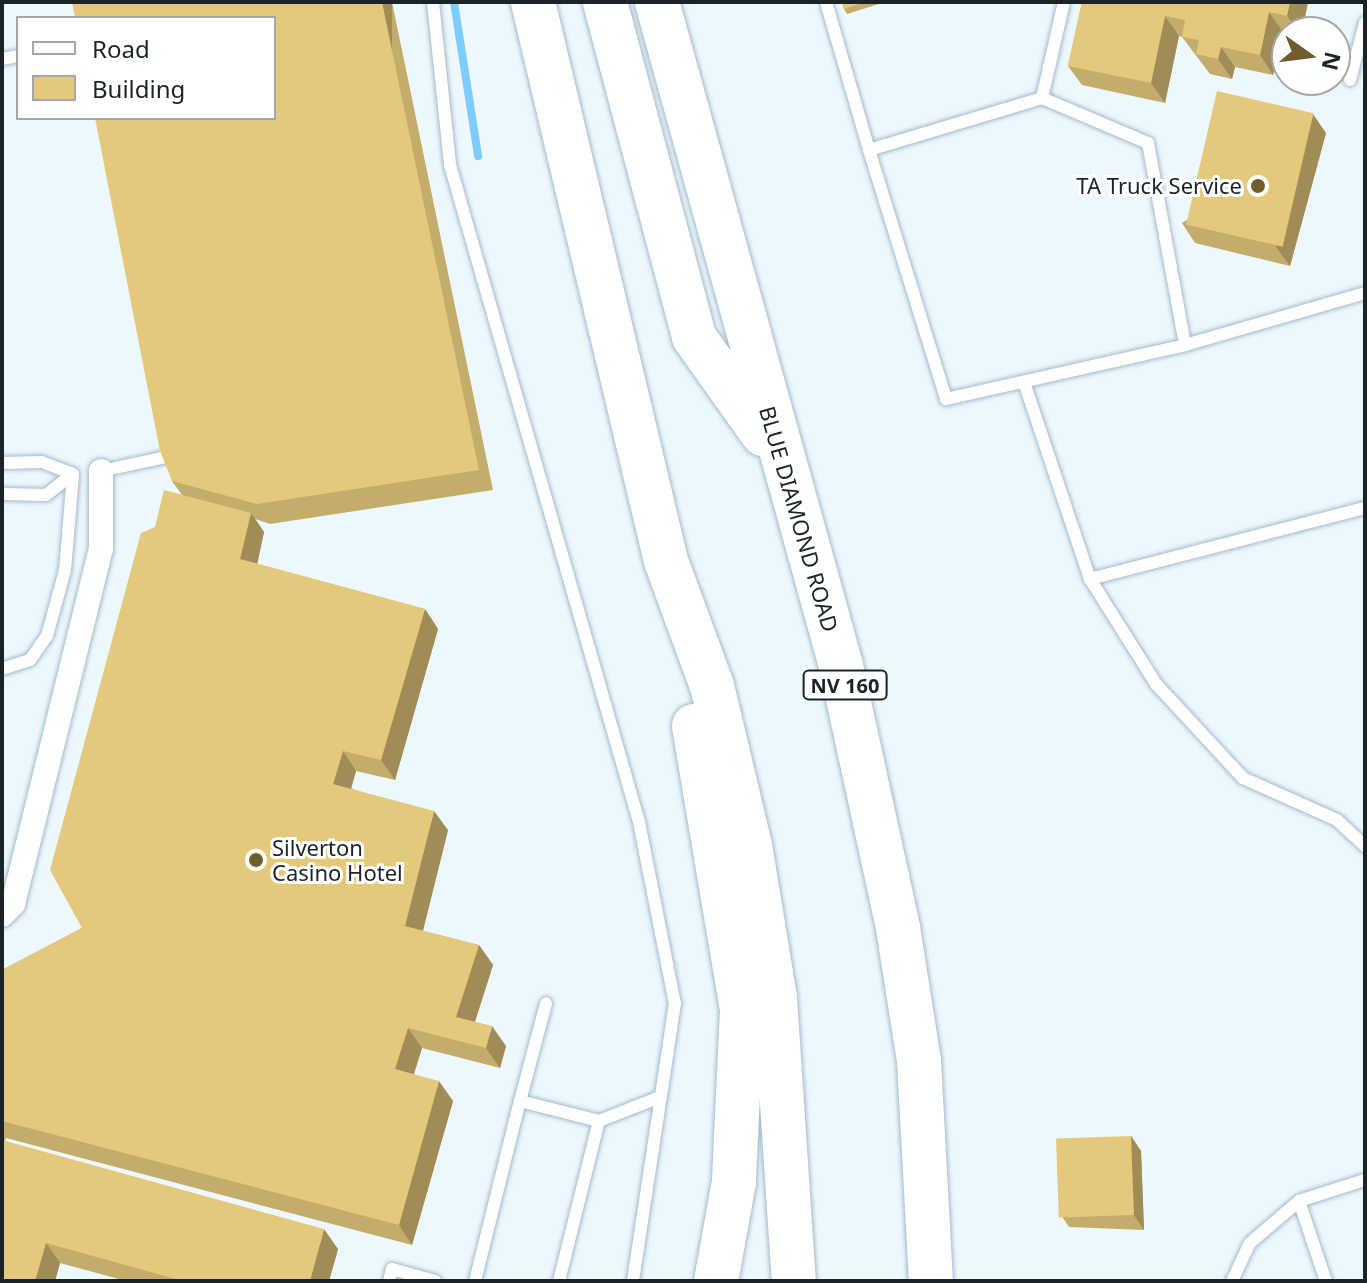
<!DOCTYPE html>
<style>
body{margin:0}
#map{position:relative;width:1367px;height:1283px;overflow:hidden;background:#edf7fe;font-family:"Noto Sans",sans-serif}
div>[style]{position:absolute}
[style*='--x']{left:calc(var(--x)*1px);top:calc(var(--y)*1px);width:calc(var(--w)*1px);rotate:calc(var(--a)*1deg)}
.stream>*{height:8px;margin:-4px;padding:0 4px;transform-origin:4px;border-radius:4px;background:#7eccfa}
.roads{filter:drop-shadow(0 0 2px #a3bbca) drop-shadow(0 0 2px #a3bbca)}
.lane>*{height:12px;margin:-6px;padding:0 6px;transform-origin:6px;border-radius:6px;background:#fff}
.street>*{height:24px;margin:-12px;padding:0 12px;transform-origin:12px;border-radius:12px;background:#fff}
.highway>*{height:44px;margin:-22px;padding:0 22px;transform-origin:22px;border-radius:22px;background:#fff}
.wall>*{inset:0;background:#c4ac6b}
.shaded-wall>*{inset:0;background:#a08c57;transform-origin:0 0}
.building>*{inset:0;background:#e4c87c;transform-origin:0 0}
.dots>*{width:22px;height:22px;translate:-50% -50%;box-sizing:border-box;border:4px solid #fff;border-radius:50%}
span{translate:-50% -50%;white-space:nowrap;text-align:center;line-height:1.15;-webkit-text-stroke:6px #fff;paint-order:stroke}
.shield-label span{padding:2px 6px;background:#fff;border:2px solid;border-radius:6px;-webkit-text-stroke-width:0}
.shield-label{font-size:20px;color:#1a2328;font-weight:700}
.poi-label{font-size:22px;color:#1a2328}
.right{translate:-100% -50%;text-align:right}
.left{translate:0 -50%;text-align:left}
.street-label{font-size:22px;color:#1a2328}
.frame{position:absolute;inset:0;border:4px solid #1a2328;pointer-events:none}
.legend{position:absolute;left:16px;top:16px;width:260px;height:104px;box-sizing:border-box;background:#fff;border:2px solid #a3a7a9;margin:0;padding:10px 14px;list-style:none;font-size:24px;color:#1a2328}
.legend li{display:flex;align-items:center;gap:16px;height:40px}
.legend b{width:40px;border:2px solid #a3a7a9}
.north{position:absolute;left:1271px;top:16px;width:80px;height:80px;box-sizing:border-box;background:#fff;border:2px solid #a3a7a9;border-radius:50%;rotate:104deg;font-size:22px;font-weight:700;line-height:32px;text-align:center;color:#1a2328}
.north::after{content:'';display:block;margin:auto;width:28px;height:36px;background:#6f5d2b;clip-path:polygon(50% 0,100% 100%,50% 72%,0 100%)}
</style>
<div id="map">
<div class="stream">
<div style="--x:454;--y:2;--w:156;--a:81.1"></div>
</div>
<div class="roads">
<div class="lane">
<div style="--x:433;--y:2;--w:164;--a:84"></div>
<div style="--x:450;--y:165;--w:684;--a:73.95"></div>
<div style="--x:639;--y:822;--w:185;--a:78.8"></div>
<div style="--x:675;--y:1003;--w:281;--a:98.6"></div>
<div style="--x:826;--y:2;--w:154;--a:73.8"></div>
<div style="--x:869;--y:150;--w:181;--a:-16.7"></div>
<div style="--x:1042;--y:98;--w:115;--a:23"></div>
<div style="--x:1148;--y:143;--w:205;--a:79.6"></div>
<div style="--x:1185;--y:345;--w:187;--a:-16.1"></div>
<div style="--x:2;--y:59;--w:16;--a:-11"></div>
<div style="--x:1350;--y:80;--w:59;--a:-75.3"></div>
<div style="--x:1042;--y:98;--w:98;--a:-77.1"></div>
<div style="--x:869;--y:150;--w:261;--a:72.8"></div>
<div style="--x:946;--y:399;--w:245;--a:-12.7"></div>
<div style="--x:1024;--y:382;--w:208;--a:71.5"></div>
<div style="--x:1090;--y:579;--w:124;--a:57.8"></div>
<div style="--x:1156;--y:684;--w:128;--a:47.2"></div>
<div style="--x:1243;--y:778;--w:103;--a:24.1"></div>
<div style="--x:1337;--y:820;--w:38;--a:43"></div>
<div style="--x:2;--y:463;--w:40;--a:-1.4"></div>
<div style="--x:42;--y:462;--w:33;--a:21"></div>
<div style="--x:101;--y:471;--w:72;--a:-12.1"></div>
<div style="--x:2;--y:494;--w:44;--a:1.3"></div>
<div style="--x:46;--y:495;--w:34;--a:-38"></div>
<div style="--x:1090;--y:579;--w:284;--a:-14.5"></div>
<div style="--x:2;--y:669;--w:29;--a:-18"></div>
<div style="--x:30;--y:660;--w:29;--a:-55"></div>
<div style="--x:47;--y:636;--w:68;--a:-74.7"></div>
<div style="--x:65;--y:570;--w:96;--a:-85.2"></div>
<div style="--x:520;--y:1101;--w:101;--a:-75.1"></div>
<div style="--x:1299;--y:1201;--w:84;--a:71.4"></div>
<div style="--x:389;--y:1281;--w:12;--a:-76"></div>
<div style="--x:392;--y:1269;--w:45;--a:15.6"></div>
<div style="--x:475;--y:1281;--w:186;--a:-76"></div>
<div style="--x:520;--y:1101;--w:81;--a:14.2"></div>
<div style="--x:559;--y:1281;--w:165;--a:-76"></div>
<div style="--x:599;--y:1121;--w:66;--a:-21.5"></div>
<div style="--x:1232;--y:1281;--w:42;--a:-64.7"></div>
<div style="--x:1250;--y:1243;--w:65;--a:-40.6"></div>
<div style="--x:1299;--y:1201;--w:69;--a:-17.7"></div>
</div>
<div class="street">
<div style="--x:2;--y:915;--w:16;--a:-45"></div>
<div style="--x:13;--y:904;--w:366;--a:-76.1"></div>
<div style="--x:101;--y:549;--w:78;--a:-90"></div>
</div>
<div class="highway">
<div style="--x:533;--y:2;--w:575;--a:76.62"></div>
<div style="--x:666;--y:561;--w:133;--a:69.8"></div>
<div style="--x:712;--y:686;--w:163;--a:76.6"></div>
<div style="--x:750;--y:845;--w:155;--a:80.7"></div>
<div style="--x:775;--y:998;--w:284;--a:86.2"></div>
<div style="--x:605;--y:2;--w:347;--a:75.1"></div>
<div style="--x:694;--y:337;--w:119;--a:54.6"></div>
<div style="--x:657;--y:2;--w:689;--a:74.51"></div>
<div style="--x:841;--y:666;--w:268;--a:77.7"></div>
<div style="--x:898;--y:928;--w:135;--a:81"></div>
<div style="--x:919;--y:1061;--w:220;--a:86.9"></div>
<div style="--x:694;--y:726;--w:288;--a:80.4"></div>
<div style="--x:742;--y:1010;--w:172;--a:92.7"></div>
<div style="--x:734;--y:1182;--w:101;--a:100.3"></div>
</div>
</div>
<div class="wall">
<div style="clip-path:polygon(392px 2px,493px 490px,270px 524px,255px 519px,264px 532px,257px 564px,425px 609px,438px 629px,395px 780px,356px 771px,351px 788px,448px 830px,423px 931px,479px 945px,493px 965px,475px 1022px,506px 1046px,500px 1068px,422px 1048px,414px 1074px,453px 1101px,412px 1245px,6px 1138px,5px 1141px,338px 1249px,329px 1281px,126px 1281px,60px 1263px,55px 1281px,2px 1281px,2px 970px,82px 928px,155px 527px,182px 495px,172px 481px)"></div>
<div style="clip-path:polygon(842px 2px,885px 2px,847px 14px,844px 9px)"></div>
<div style="clip-path:polygon(1082px 2px,1308px 2px,1302px 32px,1283px 32px,1273px 75px,1235px 67px,1232px 79px,1210px 74px,1182px 37px,1179px 36px,1165px 103px,1082px 85px,1068px 66px)"></div>
<div style="clip-path:polygon(1326px 133px,1290px 266px,1195px 243px,1182px 223px)"></div>
<div style="clip-path:polygon(1131px 1136px,1141px 1151px,1144px 1230px,1069px 1227px,1059px 1212px)"></div>
</div>
<div class="shaded-wall">
<div style="left:382px;top:2px;width:10px;height:478px"></div>
<div style="clip-path:polygon(1290px 2px,1308px 2px,1302px 32px,1298px 32px,1287px 16px)"></div>
<div style="clip-path:polygon(1269px 12px,1283px 32px,1273px 75px,1260px 55px)"></div>
<div style="clip-path:polygon(1165px 16px,1179px 36px,1165px 103px,1151px 83px)"></div>
<div style="clip-path:polygon(1221px 47px,1235px 67px,1232px 79px,1218px 59px)"></div>
<div style="clip-path:polygon(1313px 114px,1326px 133px,1290px 266px,1276px 247px)"></div>
<div style="clip-path:polygon(251px 513px,264px 532px,254px 579px,240px 559px)"></div>
<div style="clip-path:polygon(425px 609px,438px 629px,395px 780px,381px 760px)"></div>
<div style="clip-path:polygon(343px 751px,356px 771px,347px 803px,333px 784px)"></div>
<div style="clip-path:polygon(434px 811px,448px 830px,419px 946px,405px 926px)"></div>
<div style="clip-path:polygon(479px 945px,493px 965px,470px 1037px,456px 1017px)"></div>
<div style="clip-path:polygon(492px 1026px,506px 1046px,500px 1068px,486px 1048px)"></div>
<div style="clip-path:polygon(408px 1028px,422px 1048px,409px 1089px,395px 1069px)"></div>
<div style="clip-path:polygon(439px 1081px,453px 1101px,412px 1245px,399px 1225px)"></div>
<div style="clip-path:polygon(1131px 1136px,1141px 1151px,1144px 1230px,1134px 1215px)"></div>
<div style="clip-path:polygon(324px 1229px,338px 1249px,329px 1281px,310px 1281px)"></div>
<div style="clip-path:polygon(46px 1243px,60px 1263px,55px 1281px,35px 1281px)"></div>
</div>
<div class="building">
<div style="clip-path:polygon(72px 2px,382px 2px,479px 470px,257px 504px,172px 481px,160px 451px,95px 118px,274px 118px,274px 18px,75px 18px)"></div>
<div style="clip-path:polygon(842px 2px,865px 2px,844px 9px)"></div>
<div style="clip-path:polygon(1082px 2px,1290px 2px,1287px 16px,1269px 12px,1260px 55px,1221px 47px,1218px 59px,1196px 54px,1199px 40px,1182px 37px,1185px 20px,1165px 16px,1151px 83px,1068px 66px)"></div>
<div style="left:1217px;top:91px;width:99px;height:137px;rotate:13deg"></div>
<div style="clip-path:polygon(164px 490px,251px 513px,240px 559px,425px 609px,381px 760px,343px 751px,333px 784px,434px 811px,405px 926px,479px 945px,456px 1017px,492px 1026px,486px 1048px,408px 1028px,395px 1069px,439px 1081px,399px 1225px,2px 1121px,2px 970px,82px 928px,50px 870px,141px 533px,155px 527px)"></div>
<div style="left:1131px;top:1136px;width:79px;height:75px;rotate:88deg"></div>
<div style="clip-path:polygon(2px 1140px,324px 1229px,310px 1281px,183px 1281px,46px 1243px,35px 1281px,2px 1281px)"></div>
</div>
<div class="dots">
<div style="left:1258px;top:186px;background:#6f5d2b"></div>
<div style="left:256px;top:860px;background:#6f5d2b"></div>
</div>
<div class="shield-label">
<span style="left:845px;top:685px">NV 160</span>
</div>
<div class="poi-label">
<span class="right" style="left:1242px;top:186px">TA Truck Service</span>
<span class="left" style="left:272px;top:860px">Silverton<br>Casino Hotel</span>
</div>
<div class="street-label">
<span style="left:799px;top:519px;rotate:74deg">BLUE DIAMOND ROAD</span>
</div>
<div class="frame"></div>
<ul class="legend">
<li><b style="height:10px;background:#fff"></b>Road</li>
<li><b style="height:22px;background:#e4c87c"></b>Building</li>
</ul>
<div class="north">N</div>
</div>
